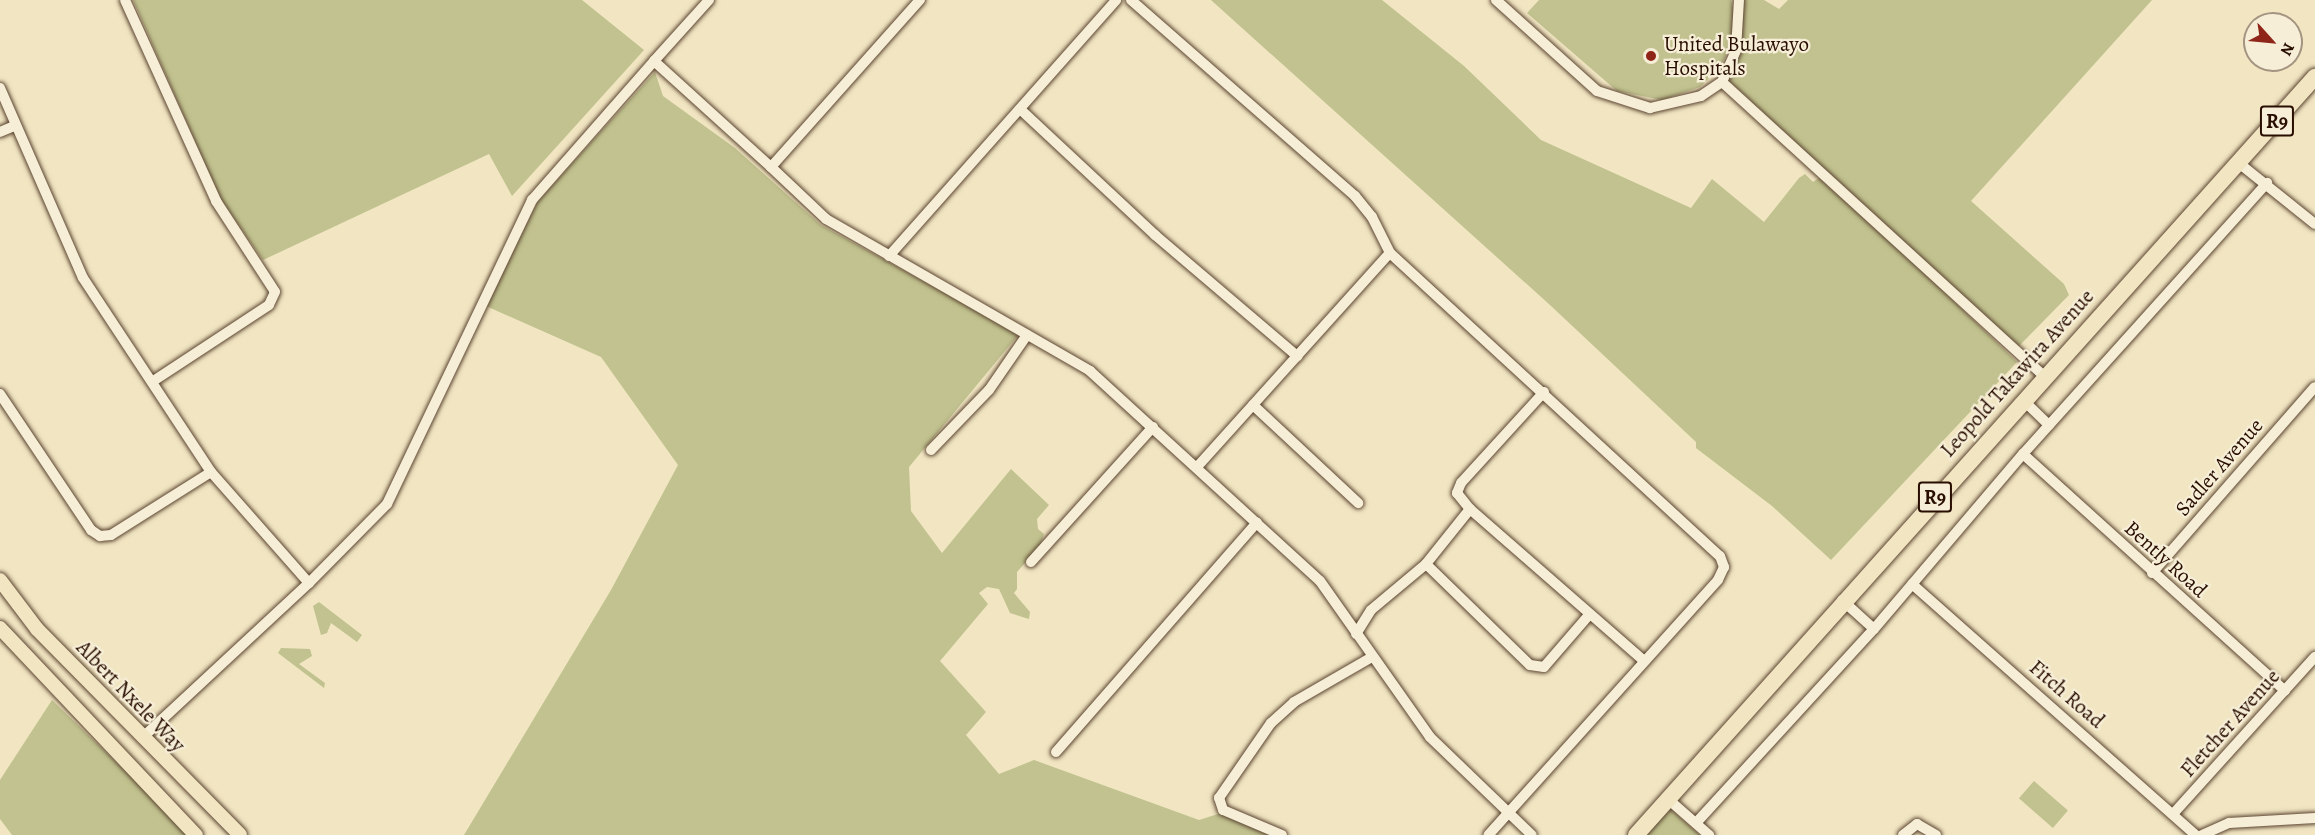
<!DOCTYPE html>
<style>
body{margin:0}
#map{position:relative;width:2315px;height:835px;overflow:hidden;background:#f1e5c2;font-family:Alegreya,serif}
div>[style]{position:absolute}
[style*='--x']{left:calc(var(--x)*1px);top:calc(var(--y)*1px);width:calc(var(--w)*1px);rotate:calc(var(--a)*1deg)}
.green>*{inset:0;background:#c1c28f;transform-origin:0 0}
.roads{filter:drop-shadow(0 0 2px #5b4430) drop-shadow(0 0 2px #5b4430)}
.minor>*{height:10px;margin:-5px;padding:0 5px;transform-origin:5px;border-radius:5px;background:#f6eed7}
.major>*{height:14px;margin:-7px;padding:0 7px;transform-origin:7px;border-radius:7px;background:#f1e5c2}
.highway>*{height:16px;margin:-8px;padding:0 8px;transform-origin:8px;border-radius:8px;background:#f1e5c2}
.dots>*{width:16px;height:16px;translate:-50% -50%;box-sizing:border-box;border:3px solid #f6eed7;border-radius:50%}
span{translate:-50% -50%;white-space:nowrap;text-align:center;line-height:1.15;-webkit-text-stroke:4.5px #f6eed7;paint-order:stroke}
.shield-label span{padding:2px 4px;background:#f6eed7;border:2px solid;border-radius:4px;-webkit-text-stroke-width:0}
.shield-label{font-size:20px;color:#290e00;font-weight:700}
.poi-label{font-size:21px;color:#290e00}
.left{translate:0 -50%;text-align:left}
.street-label{font-size:21px;color:#290e00}
.north{position:absolute;left:2243px;top:12px;width:60px;height:60px;box-sizing:border-box;background:#f6eed7;border:2px solid #a49481;border-radius:50%;rotate:117deg;font-size:16px;font-weight:700;line-height:24px;text-align:center;color:#290e00}
.north::after{content:'';display:block;margin:auto;width:21px;height:27px;background:#8f2418;clip-path:polygon(50% 0,100% 100%,50% 72%,0 100%)}
</style>
<div id="map">
<div class="green">
<div style="clip-path:polygon(133px 0,582px 0,644px 50px,512px 196px,489px 154px,263px 260px,220px 198px)"></div>
<div style="clip-path:polygon(1211px 0,1382px 0,1464px 66px,1541px 140px,1691px 208px,1712px 179px,1764px 222px,1799px 178px,1805px 174px,1813px 182px,1819px 178px,1864px 215px,2017px 362px,1831px 560px,1772px 506px,1696px 448px,1696px 442px,1550px 305px)"></div>
<div style="clip-path:polygon(1539px 0,1731px 0,1735px 17px,1732px 44px,1719px 69px,1700px 87px,1662px 100px,1617px 91px,1527px 13px)"></div>
<div style="clip-path:polygon(1742px 0,1764px 0,1779px 9px,1788px 0,2152px 0,1971px 201px,2064px 284px,2069px 295px,2016px 349px,1726px 78px,1739px 52px)"></div>
<div style="clip-path:polygon(655px 72px,663px 96px,735px 148px,821px 225px,1019px 334px,909px 467px,911px 511px,942px 553px,1011px 469px,1049px 505px,1037px 519px,1038px 529px,1044px 534px,1040px 546px,1017px 572px,1017px 589px,1014px 593px,1030px 612px,1029px 619px,1010px 613px,999px 589px,987px 587px,979px 593px,988px 604px,940px 661px,986px 712px,966px 735px,999px 774px,1034px 760px,1199px 820px,1221px 813px,1277px 835px,464px 835px,611px 590px,678px 465px,601px 357px,486px 306px,538px 201px)"></div>
<div style="clip-path:polygon(319px 602px,362px 635px,357px 642px,331px 623px,327px 633px,321px 635px,313px 606px)"></div>
<div style="clip-path:polygon(281px 648px,310px 649px,312px 656px,299px 664px,325px 683px,324px 688px,278px 653px)"></div>
<div style="clip-path:polygon(52px 700px,191px 835px,12px 835px,0 819px,0 780px)"></div>
<div style="left:2034px;top:781px;width:45px;height:23px;rotate:41deg"></div>
<div style="clip-path:polygon(1668px 807px,1700px 835px,1642px 835px)"></div>
</div>
<div class="roads">
<div class="minor">
<div style="--x:125;--y:0;--w:221;--a:65.6"></div>
<div style="--x:216;--y:201;--w:108;--a:57"></div>
<div style="--x:275;--y:292;--w:14;--a:115"></div>
<div style="--x:269;--y:305;--w:140;--a:146.7"></div>
<div style="--x:709;--y:0;--w:82;--a:132"></div>
<div style="--x:654;--y:61;--w:158;--a:42.2"></div>
<div style="--x:771;--y:167;--w:224;--a:-48.3"></div>
<div style="--x:1131;--y:0;--w:298;--a:41.2"></div>
<div style="--x:1355;--y:196;--w:27;--a:51"></div>
<div style="--x:1372;--y:217;--w:40;--a:63.4"></div>
<div style="--x:1390;--y:253;--w:448;--a:42.6"></div>
<div style="--x:1720;--y:556;--w:12;--a:70"></div>
<div style="--x:1724;--y:567;--w:14;--a:115"></div>
<div style="--x:1718;--y:580;--w:343;--a:132"></div>
<div style="--x:1496;--y:0;--w:136;--a:42"></div>
<div style="--x:1597;--y:91;--w:56;--a:17.8"></div>
<div style="--x:1650;--y:108;--w:52;--a:-13.2"></div>
<div style="--x:1701;--y:96;--w:25;--a:-34"></div>
<div style="--x:1722;--y:82;--w:35;--a:-66"></div>
<div style="--x:1736;--y:50;--w:50;--a:-86.6"></div>
<div style="--x:1722;--y:82;--w:436;--a:42.4"></div>
<div style="--x:0;--y:88;--w:207;--a:66.4"></div>
<div style="--x:83;--y:278;--w:232;--a:56.6"></div>
<div style="--x:211;--y:472;--w:148;--a:48.6"></div>
<div style="--x:1020;--y:109;--w:185;--a:43"></div>
<div style="--x:1155;--y:235;--w:187;--a:40.4"></div>
<div style="--x:0;--y:132;--w:15;--a:-23"></div>
<div style="--x:2240;--y:164;--w:96;--a:38.7"></div>
<div style="--x:771;--y:167;--w:76;--a:43.4"></div>
<div style="--x:826;--y:219;--w:305;--a:29.9"></div>
<div style="--x:1090;--y:371;--w:311;--a:42.4"></div>
<div style="--x:1320;--y:581;--w:191;--a:54.8"></div>
<div style="--x:1430;--y:737;--w:141;--a:43.9"></div>
<div style="--x:889;--y:256;--w:342;--a:-48.4"></div>
<div style="--x:1544;--y:392;--w:123;--a:132.4"></div>
<div style="--x:1461;--y:483;--w:11;--a:112"></div>
<div style="--x:1457;--y:493;--w:21;--a:51"></div>
<div style="--x:1470;--y:509;--w:230;--a:41.1"></div>
<div style="--x:0;--y:394;--w:164;--a:56.2"></div>
<div style="--x:91;--y:530;--w:11;--a:34"></div>
<div style="--x:100;--y:536;--w:11;--a:-5"></div>
<div style="--x:111;--y:535;--w:118;--a:-32.2"></div>
<div style="--x:2023;--y:400;--w:36;--a:44"></div>
<div style="--x:1253;--y:405;--w:144;--a:43"></div>
<div style="--x:931;--y:450;--w:83;--a:-46"></div>
<div style="--x:989;--y:390;--w:67;--a:-55.4"></div>
<div style="--x:2023;--y:454;--w:353;--a:42.1"></div>
<div style="--x:1197;--y:467;--w:288;--a:-48"></div>
<div style="--x:1470;--y:509;--w:70;--a:128.7"></div>
<div style="--x:1426;--y:564;--w:145;--a:44.2"></div>
<div style="--x:1530;--y:665;--w:14;--a:8"></div>
<div style="--x:1544;--y:667;--w:69;--a:-49.1"></div>
<div style="--x:1031;--y:562;--w:182;--a:-47.9"></div>
<div style="--x:2152;--y:573;--w:247;--a:-48.8"></div>
<div style="--x:1912;--y:584;--w:379;--a:41.5"></div>
<div style="--x:1842;--y:600;--w:43;--a:42.2"></div>
<div style="--x:1356;--y:634;--w:28;--a:-58"></div>
<div style="--x:1371;--y:610;--w:72;--a:-39.9"></div>
<div style="--x:142;--y:738;--w:228;--a:-42.9"></div>
<div style="--x:309;--y:583;--w:111;--a:-45.4"></div>
<div style="--x:387;--y:504;--w:337;--a:-64.5"></div>
<div style="--x:532;--y:200;--w:185;--a:-48.7"></div>
<div style="--x:1056;--y:752;--w:305;--a:-48.8"></div>
<div style="--x:1668;--y:799;--w:55;--a:41.3"></div>
<div style="--x:2173;--y:814;--w:212;--a:-47.9"></div>
<div style="--x:1696;--y:823;--w:263;--a:-47.5"></div>
<div style="--x:1874;--y:629;--w:230;--a:-49.6"></div>
<div style="--x:2023;--y:454;--w:365;--a:-48"></div>
<div style="--x:1282;--y:835;--w:64;--a:-157"></div>
<div style="--x:1223;--y:810;--w:13;--a:-108"></div>
<div style="--x:1219;--y:798;--w:91;--a:-55.3"></div>
<div style="--x:1271;--y:723;--w:31;--a:-42"></div>
<div style="--x:1294;--y:702;--w:90;--a:-30"></div>
<div style="--x:1903;--y:835;--w:18;--a:-38"></div>
<div style="--x:1917;--y:824;--w:22;--a:30"></div>
<div style="--x:2202;--y:835;--w:30;--a:-24"></div>
<div style="--x:2229;--y:823;--w:86;--a:-3.3"></div>
</div>
<div class="major">
<div style="--x:0;--y:580;--w:61;--a:52.9"></div>
<div style="--x:37;--y:629;--w:289;--a:45.4"></div>
<div style="--x:0;--y:628;--w:285;--a:46.6"></div>
</div>
<div class="highway">
<div style="--x:1636;--y:835;--w:1018;--a:-48.15"></div>
</div>
</div>
<div class="dots">
<div style="left:1651px;top:56px;background:#8f2418"></div>
</div>
<div class="shield-label">
<span style="left:2277px;top:121px">R9</span>
<span style="left:1935px;top:497px">R9</span>
</div>
<div class="poi-label">
<span class="left" style="left:1664px;top:56px">United Bulawayo<br>Hospitals</span>
</div>
<div class="street-label">
<span style="left:2017px;top:373px;rotate:-48deg">Leopold Takawira Avenue</span>
<span style="left:2219px;top:467px;rotate:-49deg">Sadler Avenue</span>
<span style="left:2166px;top:559px;rotate:42deg">Bently Road</span>
<span style="left:2067px;top:694px;rotate:41deg">Fitch Road</span>
<span style="left:131px;top:696px;rotate:46deg">Albert Nxele Way</span>
<span style="left:2230px;top:723px;rotate:-48deg">Fletcher Avenue</span>
</div>
<div class="north">N</div>
</div>
